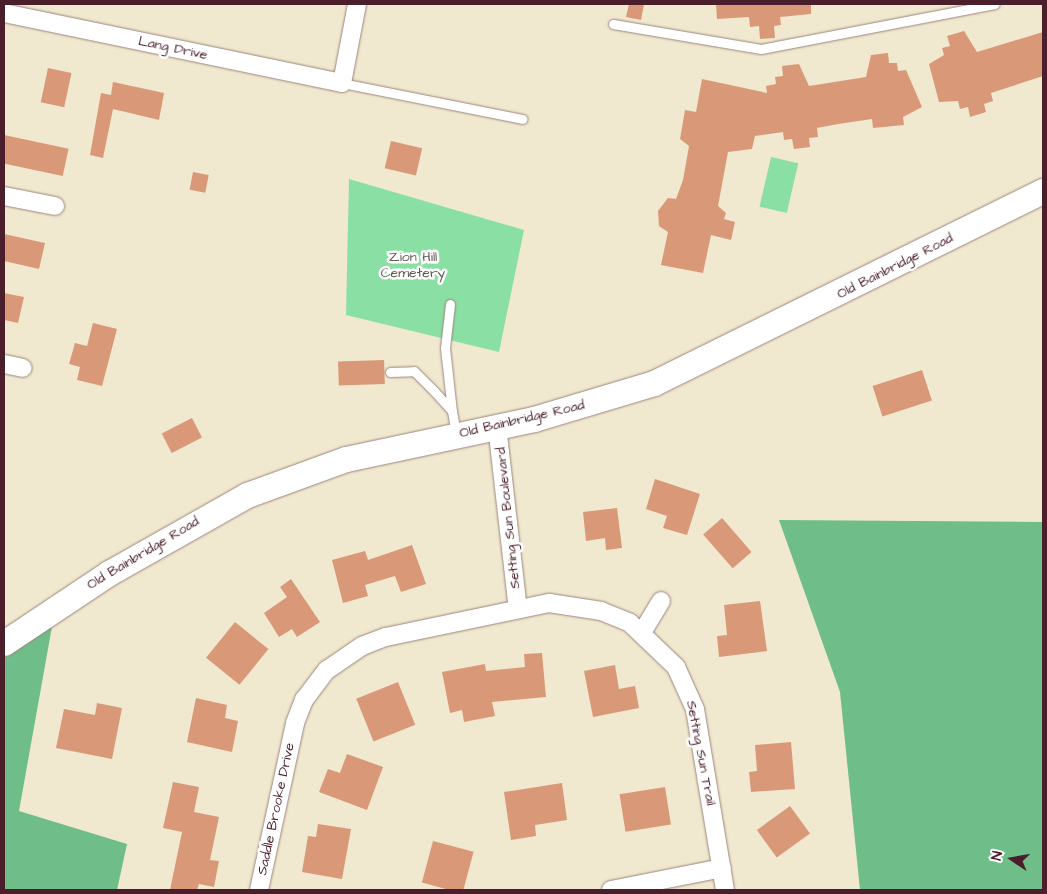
<!DOCTYPE html>
<style>
body{margin:0}
#map{position:relative;width:1047px;height:894px;overflow:hidden;background:#f0e8cf;font-family:"Architects Daughter",sans-serif}
div>[style]{position:absolute}
[style*='--x']{left:calc(var(--x)*1px);top:calc(var(--y)*1px);width:calc(var(--w)*1px);rotate:calc(var(--a)*1deg)}
.green>*{inset:0;background:#8ae0a4;transform-origin:0 0}
.forest>*{inset:0;background:#6fbe8a}
.building>*{inset:0;background:#d99978;transform-origin:0 0}
.roads{filter:drop-shadow(0 0 1px #9d847d) drop-shadow(0 0 1px #9d847d)}
.service>*{height:9px;margin:-4.5px;padding:0 4.5px;transform-origin:4.5px;border-radius:4.5px;background:#fff}
.minor>*{height:18px;margin:-9px;padding:0 9px;transform-origin:9px;border-radius:9px;background:#fff}
.secondary>*{height:25px;margin:-12.5px;padding:0 12.5px;transform-origin:12.5px;border-radius:12.5px;background:#fff}
span{translate:-50% -50%;white-space:nowrap;text-align:center;line-height:1.15;-webkit-text-stroke:5px #fff;paint-order:stroke}
.street-label{font-size:14px;color:#4a1f2b}
.park-label{font-size:14px;color:#5d594f}
.frame{position:absolute;inset:0;border:5px solid #4a1f2b;pointer-events:none}
.north{position:absolute;left:987px;top:834px;width:50px;height:50px;-webkit-text-stroke:4px #fff;paint-order:stroke;rotate:282deg;font-size:14px;font-weight:700;line-height:20px;text-align:center;color:#4a1f2b}
.north::after{content:'';display:block;margin:auto;width:18px;height:22px;background:#4a1f2b;clip-path:polygon(50% 0,100% 100%,50% 72%,0 100%)}
</style>
<div id="map">
<div class="green">
<div style="left:771px;top:157px;width:28px;height:51px;rotate:13deg"></div>
<div style="clip-path:polygon(349px 179px,524px 230px,499px 352px,346px 315px)"></div>
</div>
<div class="forest">
<div style="clip-path:polygon(779px 520px,1043px 522px,1043px 890px,860px 890px,840px 692px)"></div>
<div style="clip-path:polygon(53px 621px,19px 811px,127px 844px,117px 890px,4px 890px,4px 654px)"></div>
</div>
<div class="building">
<div style="clip-path:polygon(629px 4px,644px 4px,641px 20px,626px 17px)"></div>
<div style="clip-path:polygon(716px 4px,811px 4px,811px 14px,780px 17px,781px 25px,774px 26px,775px 38px,760px 39px,759px 26px,750px 27px,749px 17px,717px 19px)"></div>
<div style="clip-path:polygon(964px 31px,977px 52px,1043px 32px,1043px 76px,991px 93px,993px 101px,984px 104px,986px 112px,970px 117px,968px 107px,960px 109px,958px 101px,939px 102px,929px 64px,944px 55px,942px 48px,950px 46px,947px 36px)"></div>
<div style="clip-path:polygon(888px 53px,889px 63px,897px 63px,898px 71px,906px 70px,922px 107px,903px 117px,904px 125px,873px 128px,872px 119px,838px 124px,817px 128px,818px 137px,809px 138px,810px 147px,794px 149px,792px 139px,784px 140px,783px 132px,755px 136px,752px 149px,728px 152px,718px 206px,726px 213px,724px 219px,735px 222px,731px 240px,711px 235px,703px 273px,661px 265px,668px 232px,659px 226px,658px 211px,668px 198px,676px 199px,683px 180px,689px 146px,680px 139px,685px 110px,696px 112px,702px 79px,767px 93px,766px 86px,776px 84px,775px 77px,783px 76px,782px 66px,799px 64px,809px 86px,866px 77px,871px 55px)"></div>
<div style="left:48px;top:68px;width:24px;height:35px;rotate:12deg"></div>
<div style="clip-path:polygon(113px 82px,164px 93px,159px 120px,113px 109px,103px 158px,90px 155px,101px 93px,111px 95px)"></div>
<div style="left:4px;top:135px;width:66px;height:28px;rotate:12deg"></div>
<div style="left:391px;top:141px;width:32px;height:28px;rotate:13deg"></div>
<div style="left:193px;top:172px;width:16px;height:18px;rotate:11deg"></div>
<div style="clip-path:polygon(4px 234px,45px 243px,39px 269px,4px 261px)"></div>
<div style="clip-path:polygon(4px 293px,24px 297px,18px 323px,4px 320px)"></div>
<div style="clip-path:polygon(93px 323px,117px 329px,102px 386px,77px 380px,80px 367px,69px 364px,75px 343px,87px 346px)"></div>
<div style="left:384px;top:360px;width:24px;height:46px;rotate:88deg"></div>
<div style="left:922px;top:370px;width:32px;height:52px;rotate:72deg"></div>
<div style="left:192px;top:418px;width:22px;height:34px;rotate:63deg"></div>
<div style="clip-path:polygon(655px 479px,700px 494px,687px 535px,663px 528px,667px 516px,646px 509px)"></div>
<div style="clip-path:polygon(617px 508px,622px 548px,606px 550px,605px 538px,586px 541px,583px 512px)"></div>
<div style="left:722px;top:518px;width:45px;height:25px;rotate:49deg"></div>
<div style="clip-path:polygon(412px 545px,426px 584px,401px 592px,395px 576px,365px 585px,368px 596px,343px 603px,332px 560px,365px 551px,368px 560px)"></div>
<div style="clip-path:polygon(291px 579px,320px 622px,297px 637px,292px 629px,279px 637px,264px 613px,287px 597px,280px 587px)"></div>
<div style="clip-path:polygon(760px 601px,767px 651px,719px 657px,717px 636px,727px 635px,724px 605px)"></div>
<div style="left:235px;top:622px;width:43px;height:46px;rotate:39deg"></div>
<div style="clip-path:polygon(542px 653px,546px 697px,492px 702px,495px 716px,464px 722px,462px 710px,450px 713px,442px 672px,485px 664px,486px 671px,525px 667px,524px 654px)"></div>
<div style="clip-path:polygon(615px 665px,619px 689px,635px 686px,639px 708px,593px 717px,584px 671px)"></div>
<div style="left:398px;top:682px;width:46px;height:45px;rotate:68deg"></div>
<div style="clip-path:polygon(196px 698px,227px 705px,225px 718px,238px 721px,232px 752px,187px 742px)"></div>
<div style="clip-path:polygon(97px 703px,122px 708px,112px 759px,56px 748px,64px 709px,95px 715px)"></div>
<div style="clip-path:polygon(791px 742px,795px 789px,751px 792px,749px 772px,757px 771px,755px 745px)"></div>
<div style="clip-path:polygon(347px 754px,383px 767px,367px 810px,319px 792px,328px 769px,340px 773px)"></div>
<div style="clip-path:polygon(173px 782px,199px 787px,194px 812px,219px 817px,210px 860px,219px 861px,214px 887px,199px 884px,197px 890px,170px 890px,182px 832px,163px 828px)"></div>
<div style="clip-path:polygon(562px 783px,567px 820px,535px 825px,536px 836px,511px 840px,504px 792px)"></div>
<div style="left:665px;top:787px;width:38px;height:46px;rotate:81deg"></div>
<div style="left:790px;top:806px;width:34px;height:41px;rotate:54deg"></div>
<div style="clip-path:polygon(318px 824px,351px 829px,342px 879px,302px 872px,308px 836px,316px 837px)"></div>
<div style="left:433px;top:841px;width:42px;height:43px;rotate:15deg"></div>
</div>
<div class="roads">
<div class="service">
<div style="--x:613;--y:24;--w:150;--a:9.6"></div>
<div style="--x:761;--y:49;--w:238;--a:-10.9"></div>
<div style="--x:342;--y:83;--w:184;--a:11.3"></div>
<div style="--x:450;--y:304;--w:44;--a:96.5"></div>
<div style="--x:445;--y:348;--w:63;--a:83.7"></div>
<div style="--x:390;--y:372;--w:24;--a:-2"></div>
<div style="--x:414;--y:371;--w:28;--a:45"></div>
<div style="--x:434;--y:391;--w:27;--a:48"></div>
<div style="--x:452;--y:411;--w:23;--a:80"></div>
</div>
<div class="minor">
<div style="--x:4;--y:13;--w:345;--a:11.7"></div>
<div style="--x:342;--y:83;--w:80;--a:-79.2"></div>
<div style="--x:4;--y:196;--w:52;--a:11.1"></div>
<div style="--x:4;--y:364;--w:19;--a:12"></div>
<div style="--x:497;--y:426;--w:184;--a:83.5"></div>
<div style="--x:643;--y:631;--w:35;--a:-59"></div>
<div style="--x:259;--y:890;--w:171;--a:-77.8"></div>
<div style="--x:295;--y:723;--w:25;--a:-69"></div>
<div style="--x:304;--y:700;--w:38;--a:-53"></div>
<div style="--x:327;--y:670;--w:42;--a:-34.4"></div>
<div style="--x:362;--y:646;--w:26;--a:-21"></div>
<div style="--x:386;--y:637;--w:167;--a:-11.8"></div>
<div style="--x:549;--y:603;--w:53;--a:8.7"></div>
<div style="--x:601;--y:611;--w:31;--a:22"></div>
<div style="--x:630;--y:623;--w:64;--a:43.7"></div>
<div style="--x:676;--y:667;--w:46;--a:65.7"></div>
<div style="--x:695;--y:709;--w:183;--a:80.6"></div>
<div style="--x:611;--y:890;--w:113;--a:-11.2"></div>
</div>
<div class="secondary">
<div style="--x:4;--y:643;--w:126;--a:-33.7"></div>
<div style="--x:109;--y:573;--w:159;--a:-29.5"></div>
<div style="--x:247;--y:495;--w:105;--a:-20"></div>
<div style="--x:346;--y:459;--w:192;--a:-12"></div>
<div style="--x:534;--y:419;--w:125;--a:-16.7"></div>
<div style="--x:654;--y:383;--w:434;--a:-26.3"></div>
</div>
</div>
<div class="street-label">
<span style="left:173px;top:48px;rotate:12deg">Lang Drive</span>
<span style="left:895px;top:266px;rotate:-27deg">Old Bainbridge Road</span>
<span style="left:522px;top:419px;rotate:-13deg">Old Bainbridge Road</span>
<span style="left:508px;top:518px;rotate:-96deg">Setting Sun Boulevard</span>
<span style="left:143px;top:553px;rotate:-31deg">Old Bainbridge Road</span>
<span style="left:701px;top:753px;rotate:79deg">Setting Sun Trail</span>
<span style="left:276px;top:809px;rotate:-78deg">Saddle Brooke Drive</span>
</div>
<div class="park-label">
<span style="left:413px;top:265px">Zion Hill<br>Cemetery</span>
</div>
<div class="frame"></div>
<div class="north">N</div>
</div>
